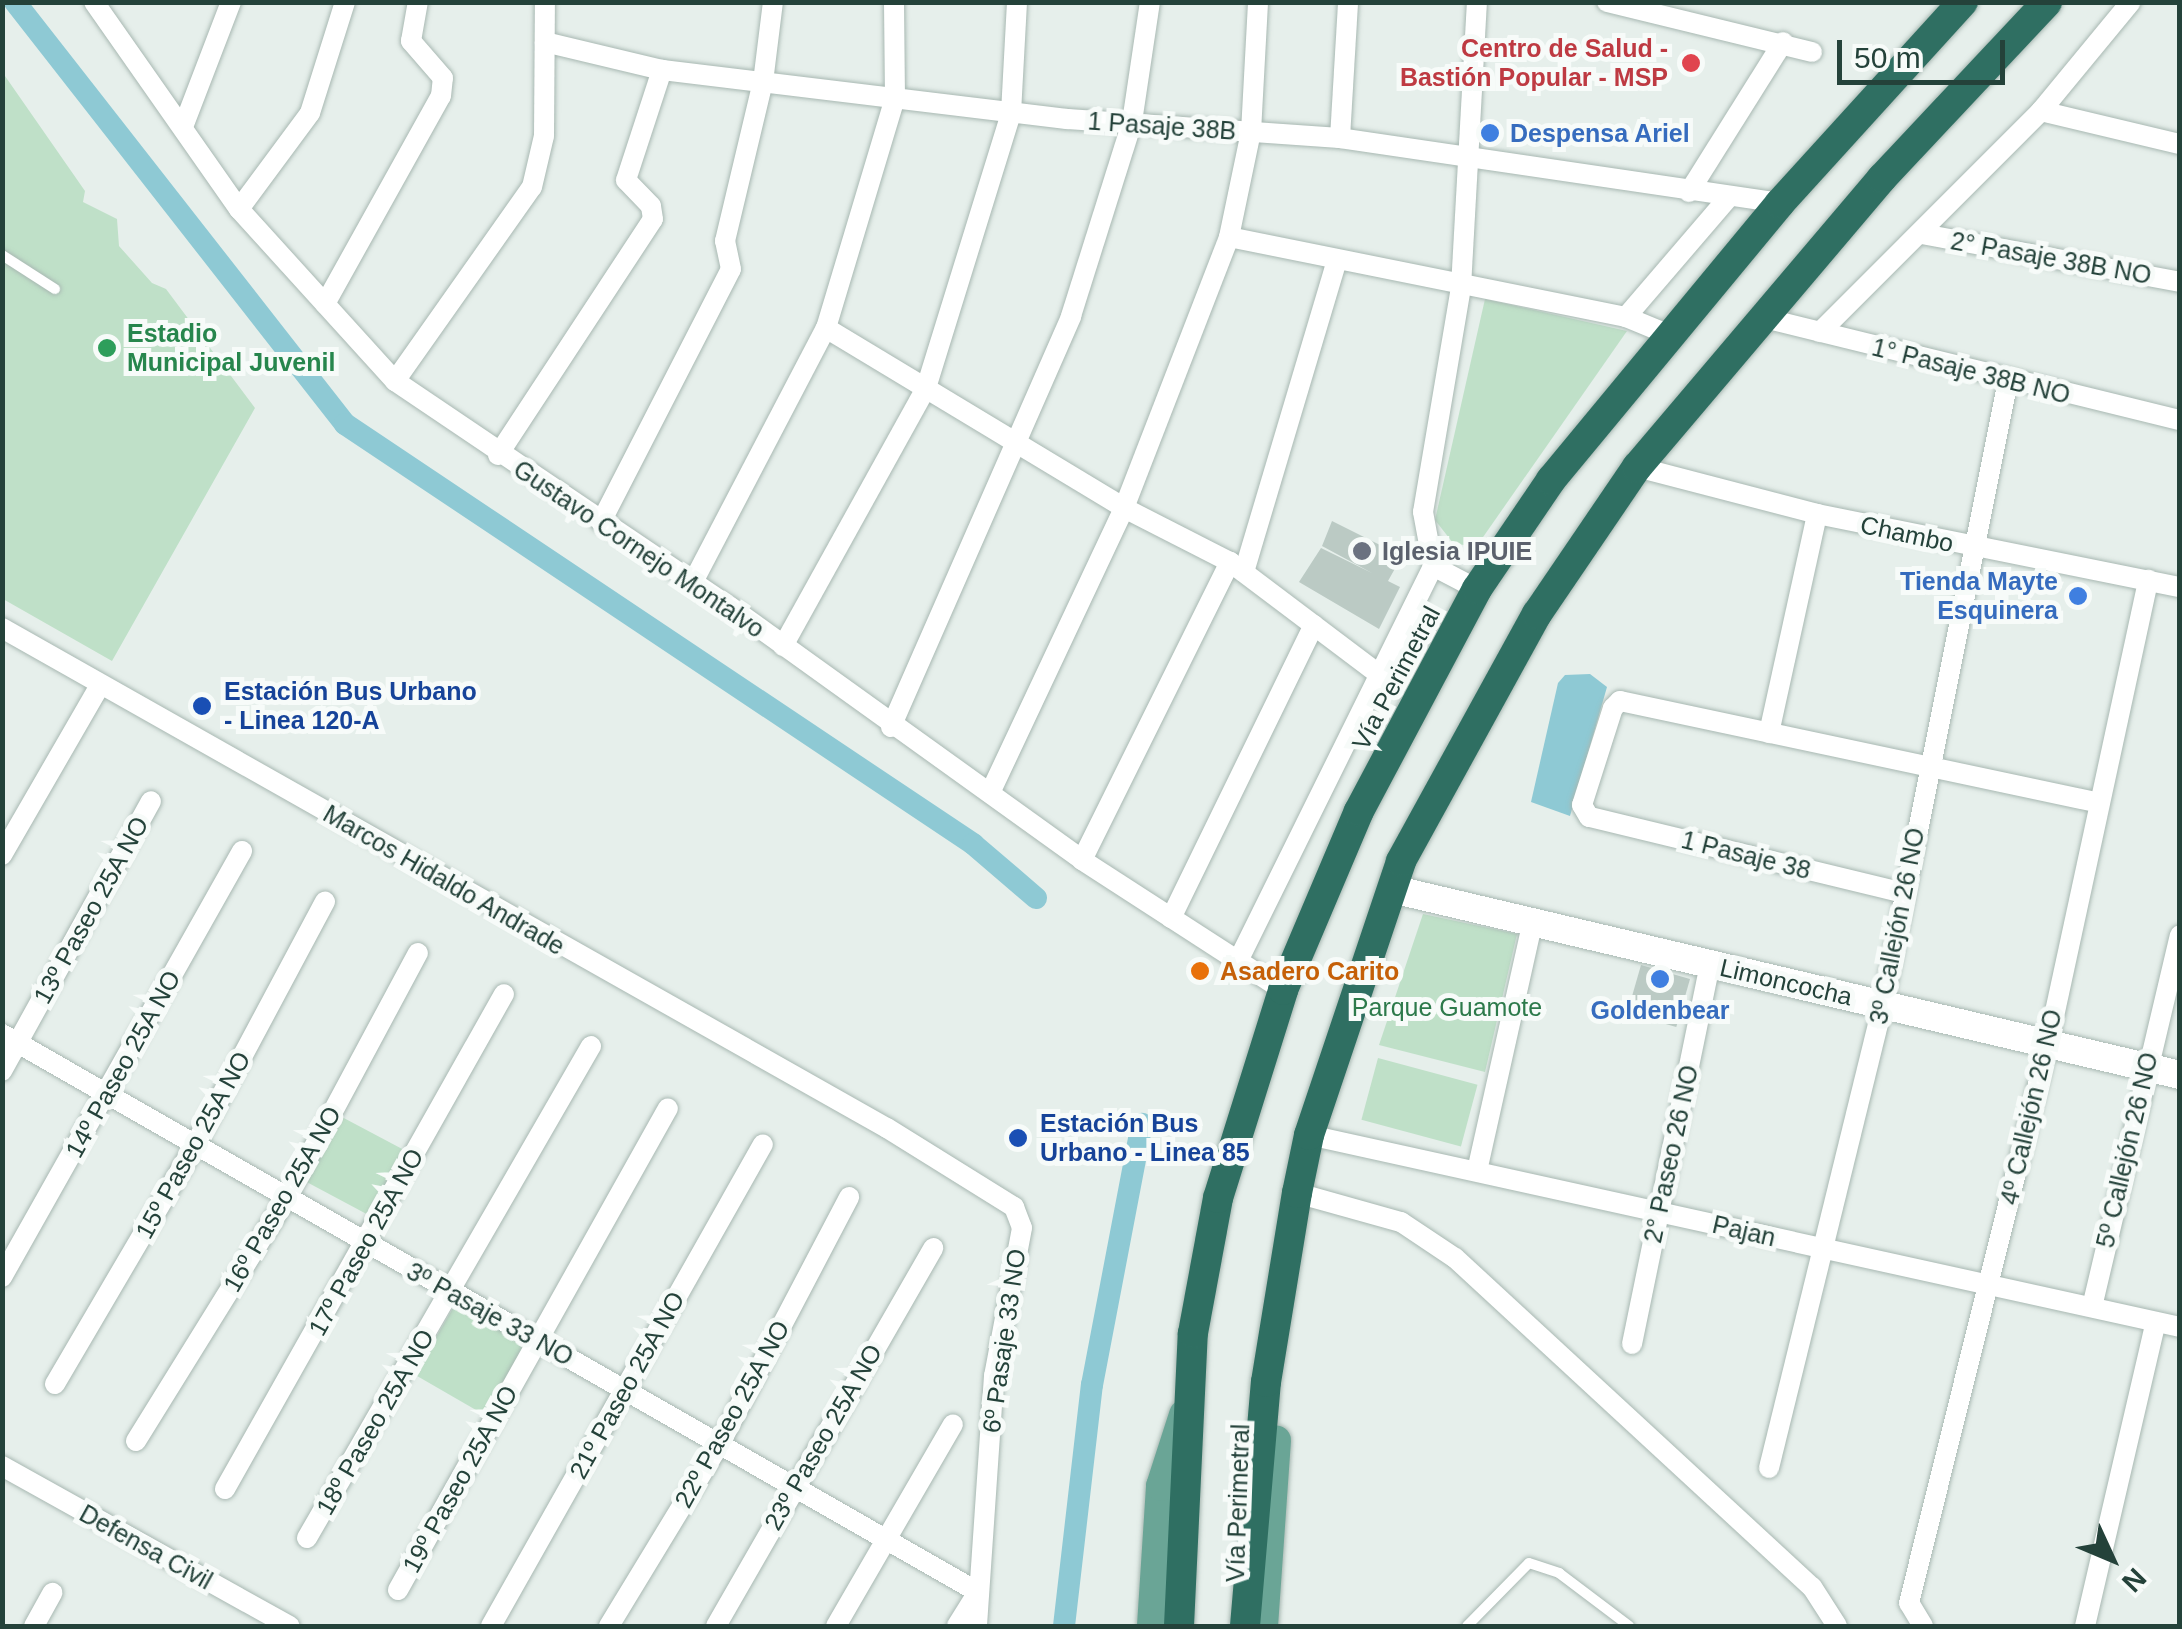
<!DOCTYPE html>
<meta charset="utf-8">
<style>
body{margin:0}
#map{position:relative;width:2182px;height:1629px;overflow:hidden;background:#e6efeb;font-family:Arial,sans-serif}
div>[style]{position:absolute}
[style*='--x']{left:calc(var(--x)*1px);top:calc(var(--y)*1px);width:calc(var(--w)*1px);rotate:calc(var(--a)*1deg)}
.green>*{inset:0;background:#bfe0c8;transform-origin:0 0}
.water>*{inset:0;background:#8ec9d4}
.canal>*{height:22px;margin:-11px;padding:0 11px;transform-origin:11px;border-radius:11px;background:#8ec9d4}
.building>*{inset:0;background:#bbcac4;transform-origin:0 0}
.roads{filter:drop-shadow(0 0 2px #a8b8b2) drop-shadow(0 0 2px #a8b8b2)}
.lane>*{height:10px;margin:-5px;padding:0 5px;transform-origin:5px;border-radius:5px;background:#fff}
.street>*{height:20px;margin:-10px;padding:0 10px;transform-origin:10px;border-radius:10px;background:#fff}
.secondary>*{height:28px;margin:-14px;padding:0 14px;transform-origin:14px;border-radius:14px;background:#fff}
.primary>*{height:30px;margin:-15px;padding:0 15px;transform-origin:15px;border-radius:15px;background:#6aa596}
.highway>*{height:30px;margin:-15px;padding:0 15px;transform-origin:15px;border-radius:15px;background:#2f6f62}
.dots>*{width:28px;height:28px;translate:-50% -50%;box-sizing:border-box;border:5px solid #f7fbf9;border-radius:50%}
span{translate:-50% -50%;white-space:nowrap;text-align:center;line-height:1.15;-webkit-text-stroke:10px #f7fbf9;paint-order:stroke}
.health-label{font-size:25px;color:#be3a42;font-weight:700}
.right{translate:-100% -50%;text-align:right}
.street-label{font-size:25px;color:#24423a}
.shop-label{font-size:25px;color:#366cbe;font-weight:700}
.left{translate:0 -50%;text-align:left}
.leisure-label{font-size:25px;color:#27864d;font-weight:700}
.worship-label{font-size:25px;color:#5b616d;font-weight:700}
.transit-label{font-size:25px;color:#164399;font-weight:700}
.food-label{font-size:25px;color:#c56008;font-weight:700}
.park-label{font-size:25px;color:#2d7a4b}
.frame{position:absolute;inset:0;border:5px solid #24423a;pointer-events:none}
.north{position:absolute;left:2062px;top:1509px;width:100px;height:100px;-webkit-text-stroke:8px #f7fbf9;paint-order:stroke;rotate:134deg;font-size:28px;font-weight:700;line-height:40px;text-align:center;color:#24423a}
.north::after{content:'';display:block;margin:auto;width:35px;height:45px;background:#24423a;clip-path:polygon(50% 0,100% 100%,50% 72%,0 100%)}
.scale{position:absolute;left:1837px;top:40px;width:168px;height:45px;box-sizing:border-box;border:5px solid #24423a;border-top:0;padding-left:12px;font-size:30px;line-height:35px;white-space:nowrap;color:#24423a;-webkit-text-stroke:8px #f7fbf9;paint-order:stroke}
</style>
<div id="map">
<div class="green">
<div style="clip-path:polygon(5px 76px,85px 191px,83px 202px,117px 219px,119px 246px,152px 283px,166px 289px,255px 408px,112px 661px,3px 599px)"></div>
<div style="clip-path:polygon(1485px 299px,1627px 331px,1481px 540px,1469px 546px,1453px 543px,1435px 520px)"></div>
<div style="clip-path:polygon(1423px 914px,1517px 934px,1485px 1072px,1379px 1045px)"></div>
<div style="left:1378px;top:1058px;width:103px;height:64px;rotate:15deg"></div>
<div style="left:340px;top:1116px;width:79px;height:74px;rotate:28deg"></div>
<div style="left:457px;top:1301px;width:83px;height:85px;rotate:30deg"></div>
</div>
<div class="water">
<div style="clip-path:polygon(1590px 674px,1607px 687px,1570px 816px,1531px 802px,1558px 683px,1565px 675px)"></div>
</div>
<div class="canal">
<div style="--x:15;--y:2;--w:536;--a:51.97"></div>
<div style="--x:345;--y:424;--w:756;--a:33.77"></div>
<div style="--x:973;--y:844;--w:83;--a:40.6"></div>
<div style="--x:1064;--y:1626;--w:243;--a:-83.4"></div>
<div style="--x:1092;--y:1385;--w:266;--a:-79.2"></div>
</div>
<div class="building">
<div style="left:1483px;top:124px;width:15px;height:17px;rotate:4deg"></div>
<div style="clip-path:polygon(1332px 521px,1402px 556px,1388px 581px,1400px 587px,1379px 629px,1299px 582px,1321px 548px,1372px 573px,1322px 546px)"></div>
<div style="left:1196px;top:958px;width:22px;height:16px;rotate:39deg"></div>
<div style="left:1641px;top:965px;width:51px;height:50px;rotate:16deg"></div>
</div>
<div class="roads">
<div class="lane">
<div style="--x:2;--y:255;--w:63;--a:32.7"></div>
<div style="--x:1467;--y:1626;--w:88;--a:-45.5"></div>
<div style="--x:1529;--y:1563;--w:32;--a:18"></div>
<div style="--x:1559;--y:1573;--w:88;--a:37.1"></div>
</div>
<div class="street">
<div style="--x:94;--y:2;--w:253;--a:55"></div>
<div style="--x:239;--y:209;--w:232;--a:47.8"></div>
<div style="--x:395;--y:381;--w:403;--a:34"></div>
<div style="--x:729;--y:606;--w:435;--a:35.7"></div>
<div style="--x:1082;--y:860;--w:239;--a:32.9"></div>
<div style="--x:1607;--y:2;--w:211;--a:13.7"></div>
<div style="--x:545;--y:42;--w:120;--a:13.5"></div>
<div style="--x:662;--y:70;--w:408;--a:6.9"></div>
<div style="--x:1067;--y:119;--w:274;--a:4"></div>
<div style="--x:1340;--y:138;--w:445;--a:8.4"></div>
<div style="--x:2041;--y:111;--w:143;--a:13.4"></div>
<div style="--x:183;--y:127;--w:134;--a:-69"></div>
<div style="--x:1340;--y:138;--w:136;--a:-86.6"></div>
<div style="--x:1689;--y:192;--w:177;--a:-57.9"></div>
<div style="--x:239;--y:209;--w:119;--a:-53.5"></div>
<div style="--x:310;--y:113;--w:116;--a:-72.5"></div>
<div style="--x:1922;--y:234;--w:262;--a:10.5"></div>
<div style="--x:1229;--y:237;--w:405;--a:11.4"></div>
<div style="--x:1626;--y:317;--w:44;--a:22.5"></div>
<div style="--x:325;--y:304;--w:238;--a:-60.9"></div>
<div style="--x:441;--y:96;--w:18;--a:-84"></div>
<div style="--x:443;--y:78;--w:49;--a:-130.9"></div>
<div style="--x:411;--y:41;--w:40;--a:-80"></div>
<div style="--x:1626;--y:317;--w:157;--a:-49.4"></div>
<div style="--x:1764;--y:318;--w:428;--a:13.8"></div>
<div style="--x:826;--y:328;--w:348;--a:31.1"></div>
<div style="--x:1124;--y:508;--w:119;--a:27"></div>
<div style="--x:1230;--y:562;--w:188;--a:37"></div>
<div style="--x:1820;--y:332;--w:313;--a:-45"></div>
<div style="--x:2041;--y:111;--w:141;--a:-50.5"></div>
<div style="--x:395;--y:381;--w:237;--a:-54.8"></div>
<div style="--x:532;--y:187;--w:52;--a:-76.8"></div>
<div style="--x:544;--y:136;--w:134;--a:-89.6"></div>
<div style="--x:498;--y:455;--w:282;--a:-56.7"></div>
<div style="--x:653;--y:219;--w:13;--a:-99"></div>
<div style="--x:651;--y:206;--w:36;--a:-134"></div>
<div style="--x:626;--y:180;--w:116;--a:-71.9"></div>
<div style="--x:1637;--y:467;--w:186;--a:14.6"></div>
<div style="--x:1817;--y:514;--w:370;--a:11.4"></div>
<div style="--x:601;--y:522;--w:284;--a:-62.8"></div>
<div style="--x:731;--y:269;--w:29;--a:-102"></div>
<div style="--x:725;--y:241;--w:163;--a:-76.6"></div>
<div style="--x:763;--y:82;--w:81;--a:-82.9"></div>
<div style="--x:1244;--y:572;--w:326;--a:-73.4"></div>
<div style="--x:693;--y:582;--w:287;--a:-62.4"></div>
<div style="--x:826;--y:328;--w:240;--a:-73.3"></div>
<div style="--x:895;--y:98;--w:96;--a:-90.6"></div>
<div style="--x:1477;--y:589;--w:50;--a:-152.4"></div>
<div style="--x:1433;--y:566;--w:55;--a:-100.5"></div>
<div style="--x:1423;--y:512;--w:228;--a:-80.4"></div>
<div style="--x:1461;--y:287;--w:285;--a:-86.8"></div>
<div style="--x:2;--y:628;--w:1016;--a:29.47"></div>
<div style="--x:887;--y:1128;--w:150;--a:31.9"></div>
<div style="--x:1014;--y:1207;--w:22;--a:69"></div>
<div style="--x:1022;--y:1228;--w:151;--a:100.7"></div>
<div style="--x:994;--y:1376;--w:251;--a:93.9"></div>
<div style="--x:783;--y:646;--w:295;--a:-61"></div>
<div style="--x:926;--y:388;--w:288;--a:-72.8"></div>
<div style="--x:1011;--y:113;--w:111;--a:-86.9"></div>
<div style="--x:891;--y:727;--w:449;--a:-66.3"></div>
<div style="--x:1071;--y:316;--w:203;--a:-72.5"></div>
<div style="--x:1132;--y:122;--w:121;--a:-81.5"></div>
<div style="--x:1769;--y:733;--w:224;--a:-77.6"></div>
<div style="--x:990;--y:793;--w:315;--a:-64.8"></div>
<div style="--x:1124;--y:508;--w:291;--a:-68.8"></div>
<div style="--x:1229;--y:237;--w:107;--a:-78.2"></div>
<div style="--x:1251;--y:132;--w:130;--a:-86.9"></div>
<div style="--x:2;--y:855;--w:194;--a:-60"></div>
<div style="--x:1082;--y:860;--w:333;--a:-63.6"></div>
<div style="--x:1904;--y:893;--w:324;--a:-166.4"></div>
<div style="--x:1589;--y:817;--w:14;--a:-120"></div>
<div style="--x:1582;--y:805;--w:102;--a:-72.3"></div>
<div style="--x:1613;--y:708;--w:10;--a:-45"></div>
<div style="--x:1620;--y:701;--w:486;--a:12"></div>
<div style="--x:1171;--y:918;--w:326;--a:-64"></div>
<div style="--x:1238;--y:961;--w:441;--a:-63.7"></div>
<div style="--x:2;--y:1034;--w:1124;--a:29.76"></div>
<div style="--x:978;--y:1592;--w:40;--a:122"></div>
<div style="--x:2;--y:1071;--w:308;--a:-61.1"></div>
<div style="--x:1309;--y:1135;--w:892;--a:12.43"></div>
<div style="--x:1477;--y:1171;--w:257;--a:-77.4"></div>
<div style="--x:1297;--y:1193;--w:108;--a:15.6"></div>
<div style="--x:1401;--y:1222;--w:65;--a:33.7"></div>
<div style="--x:1455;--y:1258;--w:485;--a:42.7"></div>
<div style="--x:1812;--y:1587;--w:46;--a:57.3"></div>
<div style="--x:2;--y:1277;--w:489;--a:-60.6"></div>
<div style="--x:2092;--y:1307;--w:382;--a:-76.7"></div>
<div style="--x:1632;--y:1344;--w:388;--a:-78.4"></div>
<div style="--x:55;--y:1384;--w:277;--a:-59.6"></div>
<div style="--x:195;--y:1145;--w:276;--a:-61.9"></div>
<div style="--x:136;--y:1441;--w:285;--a:-58.2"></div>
<div style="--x:286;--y:1199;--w:279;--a:-61.8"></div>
<div style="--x:2;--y:1466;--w:329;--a:29.1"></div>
<div style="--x:1769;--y:1468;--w:477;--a:-76.2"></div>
<div style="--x:1883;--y:1005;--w:636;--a:-78.67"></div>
<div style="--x:225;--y:1489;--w:568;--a:-60.59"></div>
<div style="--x:307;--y:1538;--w:568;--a:-60"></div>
<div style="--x:398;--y:1590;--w:552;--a:-60.74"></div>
<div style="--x:34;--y:1626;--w:38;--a:-61"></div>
<div style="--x:491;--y:1626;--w:553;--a:-60.56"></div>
<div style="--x:609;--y:1626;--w:212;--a:-58.7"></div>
<div style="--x:719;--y:1445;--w:280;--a:-62.3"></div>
<div style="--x:716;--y:1626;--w:436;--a:-60.1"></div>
<div style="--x:836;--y:1626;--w:233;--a:-59.9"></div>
<div style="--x:1923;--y:1626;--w:27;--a:-121"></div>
<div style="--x:1909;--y:1603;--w:576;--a:-76.04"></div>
<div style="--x:2048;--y:1044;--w:475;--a:-77.8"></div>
<div style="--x:2085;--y:1626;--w:312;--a:-76.9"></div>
</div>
<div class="secondary">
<div style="--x:1392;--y:889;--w:810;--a:13.28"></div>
</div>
<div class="primary">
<div style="--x:1152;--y:1626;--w:140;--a:-86.3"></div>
<div style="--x:1161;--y:1486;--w:75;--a:-72.1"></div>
<div style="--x:1263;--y:1626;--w:186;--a:-86"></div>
</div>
<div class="highway">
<div style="--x:1179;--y:1626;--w:293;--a:-87.3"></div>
<div style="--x:1193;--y:1333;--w:137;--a:-79.5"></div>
<div style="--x:1218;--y:1198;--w:218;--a:-72.6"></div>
<div style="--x:1283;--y:990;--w:194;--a:-67"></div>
<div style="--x:1359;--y:811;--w:251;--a:-62"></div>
<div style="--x:1477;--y:589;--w:132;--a:-55.8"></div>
<div style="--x:1551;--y:480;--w:359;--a:-50.4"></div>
<div style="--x:1780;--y:203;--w:272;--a:-47.7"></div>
<div style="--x:1245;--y:1626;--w:245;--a:-85.1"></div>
<div style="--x:1266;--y:1382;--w:192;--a:-80.7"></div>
<div style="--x:1297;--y:1193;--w:59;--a:-78.3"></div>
<div style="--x:1309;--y:1135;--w:289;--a:-71.4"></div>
<div style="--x:1401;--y:861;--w:282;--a:-61.2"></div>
<div style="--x:1537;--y:614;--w:178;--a:-55.8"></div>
<div style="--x:1637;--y:467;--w:379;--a:-49.7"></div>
<div style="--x:1882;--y:178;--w:241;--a:-46.8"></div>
</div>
</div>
<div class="dots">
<div style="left:1691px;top:63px;background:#e0444e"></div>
<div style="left:1490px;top:133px;background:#3f7fe0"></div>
<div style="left:107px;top:348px;background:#2e9e5b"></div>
<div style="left:1362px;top:551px;background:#6b7280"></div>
<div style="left:2078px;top:596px;background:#3f7fe0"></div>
<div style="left:202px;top:706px;background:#1a4fb4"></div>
<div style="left:1200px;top:971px;background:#e8710a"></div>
<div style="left:1660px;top:979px;background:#3f7fe0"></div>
<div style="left:1018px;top:1138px;background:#1a4fb4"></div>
</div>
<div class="health-label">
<span class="right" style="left:1668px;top:63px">Centro de Salud -<br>Bastión Popular - MSP</span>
</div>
<div class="street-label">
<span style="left:1162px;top:126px;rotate:4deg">1 Pasaje 38B</span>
<span style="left:2051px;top:258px;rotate:10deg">2° Pasaje 38B NO</span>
<span style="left:1971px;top:371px;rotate:14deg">1° Pasaje 38B NO</span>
<span style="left:1907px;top:534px;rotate:12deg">Chambo</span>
<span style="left:639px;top:549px;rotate:34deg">Gustavo Cornejo Montalvo</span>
<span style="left:1396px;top:678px;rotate:-62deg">Vía Perimetral</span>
<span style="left:1746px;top:855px;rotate:14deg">1 Pasaje 38</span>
<span style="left:444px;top:880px;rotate:30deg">Marcos Hidaldo Andrade</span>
<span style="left:91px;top:910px;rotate:-61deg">13º Paseo 25A NO</span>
<span style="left:1897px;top:926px;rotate:-79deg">3º Callejón 26 NO</span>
<span style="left:1786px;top:982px;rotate:13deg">Limoncocha</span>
<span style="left:123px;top:1064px;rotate:-61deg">14º Paseo 25A NO</span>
<span style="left:2031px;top:1107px;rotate:-77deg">4º Callejón 26 NO</span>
<span style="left:193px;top:1145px;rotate:-61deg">15º Paseo 25A NO</span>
<span style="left:2127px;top:1150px;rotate:-77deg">5º Callejón 26 NO</span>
<span style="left:1671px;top:1154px;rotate:-78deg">2° Paseo 26 NO</span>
<span style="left:282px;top:1199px;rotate:-60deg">16º Paseo 25A NO</span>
<span style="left:1744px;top:1231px;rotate:13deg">Pajan</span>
<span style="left:366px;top:1242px;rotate:-61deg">17º Paseo 25A NO</span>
<span style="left:490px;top:1314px;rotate:29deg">3º Pasaje 33 NO</span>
<span style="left:1004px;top:1341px;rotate:-82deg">6º Pasaje 33 NO</span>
<span style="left:627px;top:1385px;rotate:-61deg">21º Paseo 25A NO</span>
<span style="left:732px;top:1414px;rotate:-61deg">22º Paseo 25A NO</span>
<span style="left:375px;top:1422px;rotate:-60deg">18º Paseo 25A NO</span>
<span style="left:823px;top:1437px;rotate:-60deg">23º Paseo 25A NO</span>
<span style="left:460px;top:1479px;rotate:-61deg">19º Paseo 25A NO</span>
<span style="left:1238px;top:1503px;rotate:-88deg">Vía Perimetral</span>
<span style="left:146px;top:1547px;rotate:29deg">Defensa Civil</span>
</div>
<div class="shop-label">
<span class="left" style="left:1510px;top:133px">Despensa Ariel</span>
<span class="right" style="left:2058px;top:596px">Tienda Mayte<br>Esquinera</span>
<span style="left:1660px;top:1010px">Goldenbear</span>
</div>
<div class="leisure-label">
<span class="left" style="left:127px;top:348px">Estadio<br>Municipal Juvenil</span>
</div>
<div class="worship-label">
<span class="left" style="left:1382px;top:551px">Iglesia IPUIE</span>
</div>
<div class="transit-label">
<span class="left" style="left:224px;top:706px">Estación Bus Urbano<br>- Linea 120-A</span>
<span class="left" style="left:1040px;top:1138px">Estación Bus<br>Urbano - Linea 85</span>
</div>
<div class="food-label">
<span class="left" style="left:1220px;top:971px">Asadero Carito</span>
</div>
<div class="park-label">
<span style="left:1447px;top:1007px">Parque Guamote</span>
</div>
<div class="frame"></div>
<div class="north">N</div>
<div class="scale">50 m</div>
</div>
